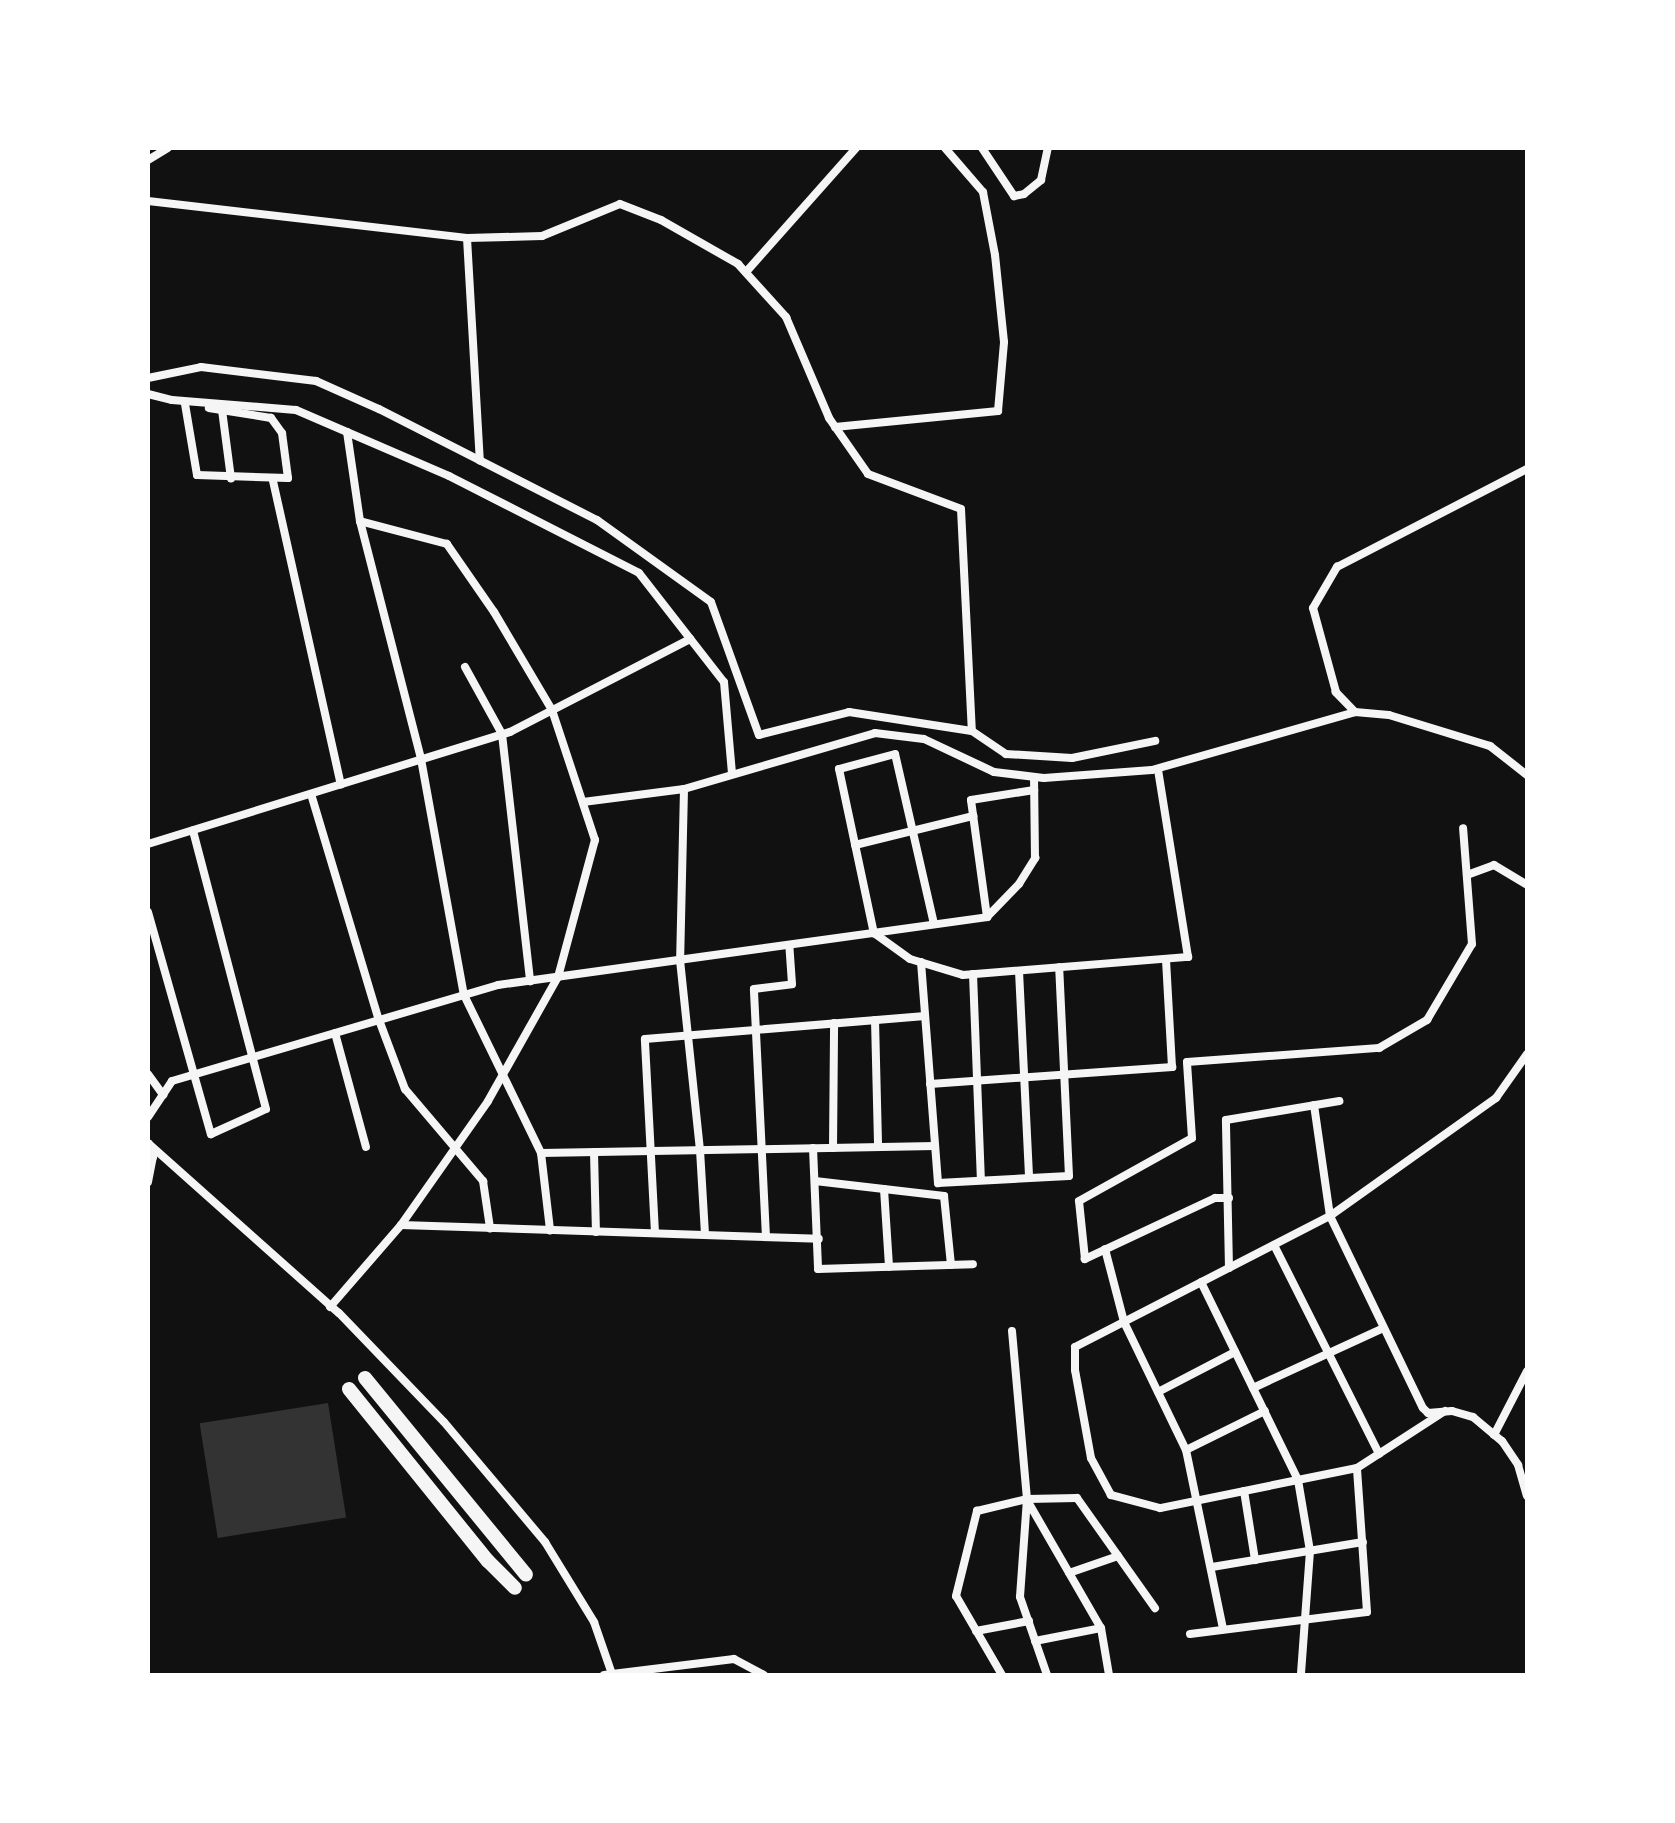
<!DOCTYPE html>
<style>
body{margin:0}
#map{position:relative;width:1675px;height:1823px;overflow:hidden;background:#111;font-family:"Varela Round",sans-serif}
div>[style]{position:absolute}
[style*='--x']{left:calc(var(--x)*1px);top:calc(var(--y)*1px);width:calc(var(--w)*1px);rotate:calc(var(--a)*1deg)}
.water>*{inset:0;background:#333;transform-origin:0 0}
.minor>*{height:8px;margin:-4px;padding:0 4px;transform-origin:4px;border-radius:4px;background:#f5f5f5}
.secondary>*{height:14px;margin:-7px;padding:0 7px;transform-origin:7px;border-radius:7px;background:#f5f5f5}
span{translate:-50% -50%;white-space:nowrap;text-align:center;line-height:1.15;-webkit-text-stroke:8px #fff;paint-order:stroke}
.frame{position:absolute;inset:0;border:150px solid #fff;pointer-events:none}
</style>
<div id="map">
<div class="water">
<div style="left:328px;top:1403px;width:116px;height:130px;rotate:81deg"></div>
</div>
<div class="minor">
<div style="--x:982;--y:148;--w:58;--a:56.3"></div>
<div style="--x:1014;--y:196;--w:10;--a:-11"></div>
<div style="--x:1024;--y:194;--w:22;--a:-39"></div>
<div style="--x:1041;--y:180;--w:33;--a:-78"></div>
<div style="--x:148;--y:160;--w:23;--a:-31"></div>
<div style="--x:148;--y:201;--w:321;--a:6.6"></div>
<div style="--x:467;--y:238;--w:75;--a:-1.5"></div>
<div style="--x:542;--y:236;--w:84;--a:-22.3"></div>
<div style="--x:620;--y:204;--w:44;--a:21.3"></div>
<div style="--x:661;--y:220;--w:89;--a:29.7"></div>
<div style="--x:738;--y:264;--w:72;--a:47.8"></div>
<div style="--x:786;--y:317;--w:110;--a:66.9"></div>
<div style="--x:829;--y:418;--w:68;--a:55.1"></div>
<div style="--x:868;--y:474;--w:99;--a:20.6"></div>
<div style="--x:961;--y:509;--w:222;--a:87.2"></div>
<div style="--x:467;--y:238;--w:223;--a:86.7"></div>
<div style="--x:746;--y:272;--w:166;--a:-48.4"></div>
<div style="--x:148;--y:378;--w:54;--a:-11.7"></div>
<div style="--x:201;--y:367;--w:116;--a:6.9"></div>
<div style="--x:316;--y:381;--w:69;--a:24"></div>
<div style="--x:379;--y:409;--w:245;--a:27"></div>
<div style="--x:597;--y:520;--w:140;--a:35.7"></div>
<div style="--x:711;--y:602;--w:141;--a:70.2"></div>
<div style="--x:759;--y:735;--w:93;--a:-14.3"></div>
<div style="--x:849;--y:712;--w:124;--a:8.8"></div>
<div style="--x:972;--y:731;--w:41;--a:34.1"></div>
<div style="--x:1006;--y:754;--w:66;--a:3.5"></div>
<div style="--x:1072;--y:758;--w:85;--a:-11.6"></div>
<div style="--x:148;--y:394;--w:25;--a:14"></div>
<div style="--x:172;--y:400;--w:124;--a:4.6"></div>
<div style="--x:296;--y:410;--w:167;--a:23.3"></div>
<div style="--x:449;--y:476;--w:213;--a:27"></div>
<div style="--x:639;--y:573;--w:138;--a:52.1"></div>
<div style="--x:724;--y:682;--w:91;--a:85"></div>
<div style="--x:185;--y:404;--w:72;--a:80.4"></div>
<div style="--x:197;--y:475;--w:91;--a:1.9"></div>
<div style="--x:288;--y:478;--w:45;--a:-97.6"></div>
<div style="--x:282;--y:433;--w:19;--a:-126"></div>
<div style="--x:271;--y:418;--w:63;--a:-170.8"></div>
<div style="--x:222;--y:410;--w:69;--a:82.5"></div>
<div style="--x:835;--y:427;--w:164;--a:-5.6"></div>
<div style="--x:998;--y:411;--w:69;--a:-85"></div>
<div style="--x:1004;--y:342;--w:87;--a:-95.9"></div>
<div style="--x:995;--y:255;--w:64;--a:-100.8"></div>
<div style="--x:983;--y:192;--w:58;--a:-130.8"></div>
<div style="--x:347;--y:432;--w:90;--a:81.7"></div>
<div style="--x:360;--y:521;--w:246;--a:75.6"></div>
<div style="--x:421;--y:759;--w:240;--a:79.7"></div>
<div style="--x:464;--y:995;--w:176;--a:64"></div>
<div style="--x:541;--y:1153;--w:78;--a:83.3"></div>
<div style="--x:273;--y:481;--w:311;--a:77.4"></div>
<div style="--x:465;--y:667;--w:77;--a:61.1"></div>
<div style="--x:502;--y:734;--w:249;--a:83.5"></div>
<div style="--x:1355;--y:712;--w:28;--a:-134"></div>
<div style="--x:1336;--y:692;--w:87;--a:-105.3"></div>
<div style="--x:1313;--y:608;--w:48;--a:-59.7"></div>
<div style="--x:1337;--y:567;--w:214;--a:-27.3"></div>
<div style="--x:684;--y:789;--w:171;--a:91.3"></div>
<div style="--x:680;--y:960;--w:191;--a:84"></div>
<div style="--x:700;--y:1150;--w:85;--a:86.6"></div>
<div style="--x:311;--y:794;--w:236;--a:73.3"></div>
<div style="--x:379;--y:1020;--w:74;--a:69.4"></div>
<div style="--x:405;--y:1089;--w:121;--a:49.7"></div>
<div style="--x:483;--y:1181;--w:48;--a:81.5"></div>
<div style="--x:583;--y:802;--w:102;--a:-7.3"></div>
<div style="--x:684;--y:789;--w:199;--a:-16.3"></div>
<div style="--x:875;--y:733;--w:49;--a:7"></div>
<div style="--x:924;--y:739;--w:77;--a:25.2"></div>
<div style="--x:994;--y:772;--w:50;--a:6.8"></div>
<div style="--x:1044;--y:778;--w:108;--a:-4.2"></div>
<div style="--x:1152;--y:770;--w:211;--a:-15.9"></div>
<div style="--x:1355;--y:712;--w:34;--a:5"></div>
<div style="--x:1389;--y:715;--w:106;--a:17.1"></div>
<div style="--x:1490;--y:746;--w:47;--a:38.1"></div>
<div style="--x:148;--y:844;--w:379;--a:-17.2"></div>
<div style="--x:510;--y:732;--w:203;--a:-27.3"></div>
<div style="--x:855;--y:845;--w:122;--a:-13.8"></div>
<div style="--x:1467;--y:875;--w:29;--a:-20"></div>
<div style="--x:1494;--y:865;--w:39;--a:31"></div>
<div style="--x:148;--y:912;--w:231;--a:74.2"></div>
<div style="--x:211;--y:1134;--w:60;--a:-24.4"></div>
<div style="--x:266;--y:1109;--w:288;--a:-104.7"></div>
<div style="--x:987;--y:917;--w:118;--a:-97.8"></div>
<div style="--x:971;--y:800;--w:64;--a:-9"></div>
<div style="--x:934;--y:924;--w:174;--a:-102.9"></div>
<div style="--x:895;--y:754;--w:58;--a:165"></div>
<div style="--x:839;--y:769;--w:168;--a:78"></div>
<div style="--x:874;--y:933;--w:44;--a:35.8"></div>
<div style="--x:910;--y:959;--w:55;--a:16.8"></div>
<div style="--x:963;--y:975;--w:226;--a:-4.6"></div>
<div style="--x:1188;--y:957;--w:190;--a:-99.1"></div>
<div style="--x:921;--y:962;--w:222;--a:85.6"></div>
<div style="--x:938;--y:1183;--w:131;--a:-3.1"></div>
<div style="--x:1069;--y:1176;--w:209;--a:-92.7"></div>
<div style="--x:1019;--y:971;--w:207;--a:87.2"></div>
<div style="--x:973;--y:974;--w:206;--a:87.8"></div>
<div style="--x:875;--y:1020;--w:127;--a:88.6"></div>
<div style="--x:335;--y:1033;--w:118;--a:74.8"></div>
<div style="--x:148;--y:1074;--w:26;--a:54"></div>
<div style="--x:930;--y:1084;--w:243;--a:-4"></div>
<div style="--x:1172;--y:1067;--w:108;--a:-93.2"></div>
<div style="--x:1314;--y:1105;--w:112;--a:81.8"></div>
<div style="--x:1330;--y:1216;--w:213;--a:64.2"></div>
<div style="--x:1423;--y:1408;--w:7;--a:45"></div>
<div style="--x:1428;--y:1413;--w:24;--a:-5"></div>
<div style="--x:1452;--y:1411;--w:22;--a:16"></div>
<div style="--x:1473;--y:1417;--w:38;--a:40"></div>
<div style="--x:1502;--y:1441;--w:29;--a:56"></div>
<div style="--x:1518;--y:1465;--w:32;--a:74"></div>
<div style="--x:148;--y:1117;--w:43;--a:-56.3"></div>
<div style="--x:172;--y:1081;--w:340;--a:-16.4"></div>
<div style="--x:498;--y:985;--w:494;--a:-7.9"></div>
<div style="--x:987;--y:917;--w:46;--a:-45.9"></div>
<div style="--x:1019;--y:884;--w:31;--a:-58"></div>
<div style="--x:1035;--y:858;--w:81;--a:-90.7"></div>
<div style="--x:149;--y:1144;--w:254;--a:41.7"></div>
<div style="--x:339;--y:1313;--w:151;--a:46.1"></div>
<div style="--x:444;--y:1422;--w:157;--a:49.9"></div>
<div style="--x:545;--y:1542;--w:94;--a:58.5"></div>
<div style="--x:594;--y:1622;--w:55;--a:70.9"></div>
<div style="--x:813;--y:1148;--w:121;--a:87.6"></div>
<div style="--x:818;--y:1269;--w:155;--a:-1.8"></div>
<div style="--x:833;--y:1148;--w:125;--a:-89.5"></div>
<div style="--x:594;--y:1152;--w:80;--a:88.6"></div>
<div style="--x:541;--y:1153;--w:394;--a:-1"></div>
<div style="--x:815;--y:1181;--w:130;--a:6.6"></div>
<div style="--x:944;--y:1196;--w:69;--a:84.2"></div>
<div style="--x:148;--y:1182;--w:25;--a:-79"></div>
<div style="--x:153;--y:1157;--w:14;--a:-107"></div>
<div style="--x:884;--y:1189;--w:78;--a:86.3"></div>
<div style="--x:1229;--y:1198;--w:14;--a:180"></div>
<div style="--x:1215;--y:1198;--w:144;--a:154.9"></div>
<div style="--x:1085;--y:1259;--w:58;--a:-95.9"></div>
<div style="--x:1079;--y:1201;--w:129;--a:-29.1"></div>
<div style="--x:1192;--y:1138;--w:76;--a:-93.8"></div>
<div style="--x:1187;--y:1062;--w:193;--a:-4.2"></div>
<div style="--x:1379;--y:1048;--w:56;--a:-30.3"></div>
<div style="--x:1427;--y:1020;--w:88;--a:-59.4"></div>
<div style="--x:1472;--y:944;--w:116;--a:-94.4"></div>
<div style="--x:401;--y:1225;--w:418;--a:1.9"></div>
<div style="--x:655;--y:1233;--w:194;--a:-93"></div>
<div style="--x:645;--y:1039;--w:281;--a:-4.7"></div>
<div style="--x:766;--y:1237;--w:248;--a:-92.8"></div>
<div style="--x:754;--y:989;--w:38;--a:-7"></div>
<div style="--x:792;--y:984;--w:39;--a:-94"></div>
<div style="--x:1274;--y:1245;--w:234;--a:63.3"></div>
<div style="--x:1105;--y:1249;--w:75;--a:75.4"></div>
<div style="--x:1124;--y:1322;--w:142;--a:64.2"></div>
<div style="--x:1186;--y:1450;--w:183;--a:78.3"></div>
<div style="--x:1229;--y:1268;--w:148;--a:-91.2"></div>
<div style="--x:1226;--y:1120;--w:115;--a:-9.5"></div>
<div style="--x:1201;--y:1282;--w:220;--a:63.9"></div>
<div style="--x:1298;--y:1480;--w:72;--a:80.4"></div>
<div style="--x:1310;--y:1551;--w:124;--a:94.2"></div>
<div style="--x:330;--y:1307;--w:108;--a:-49.1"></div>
<div style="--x:401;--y:1225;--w:151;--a:-54.9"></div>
<div style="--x:488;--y:1101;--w:142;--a:-60.6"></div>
<div style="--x:558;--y:977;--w:142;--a:-74.9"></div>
<div style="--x:595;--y:840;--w:137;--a:-108.3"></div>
<div style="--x:552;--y:710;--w:114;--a:-120.6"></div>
<div style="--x:494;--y:612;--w:83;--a:-124.7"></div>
<div style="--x:447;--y:544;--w:90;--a:-165.2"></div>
<div style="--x:1012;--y:1331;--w:169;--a:84.9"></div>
<div style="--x:1027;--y:1499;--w:98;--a:94.1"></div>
<div style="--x:1020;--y:1597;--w:83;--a:70.9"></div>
<div style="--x:1253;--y:1388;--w:141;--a:-24.7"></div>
<div style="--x:1158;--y:1392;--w:87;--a:-27.5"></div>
<div style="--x:1445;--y:1411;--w:105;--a:147.1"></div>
<div style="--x:1357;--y:1468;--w:201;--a:168.5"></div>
<div style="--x:1160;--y:1508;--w:51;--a:-165.1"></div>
<div style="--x:1111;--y:1495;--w:42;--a:-118.4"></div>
<div style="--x:1091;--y:1458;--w:89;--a:-100.3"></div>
<div style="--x:1075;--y:1370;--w:23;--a:-90"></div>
<div style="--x:1075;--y:1347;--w:287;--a:-27.2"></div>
<div style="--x:1330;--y:1216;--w:204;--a:-35.4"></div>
<div style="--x:1496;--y:1098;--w:54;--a:-54.8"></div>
<div style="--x:1494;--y:1435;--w:72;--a:-62.7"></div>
<div style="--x:1186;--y:1450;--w:88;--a:-26.3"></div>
<div style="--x:1244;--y:1491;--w:70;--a:80.9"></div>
<div style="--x:1027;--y:1500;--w:148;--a:60"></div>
<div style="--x:1101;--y:1628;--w:48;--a:80.3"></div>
<div style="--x:1212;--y:1567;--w:153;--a:-9.4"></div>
<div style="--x:1069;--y:1573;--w:52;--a:-19.1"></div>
<div style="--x:976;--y:1631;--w:54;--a:-10.7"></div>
<div style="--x:1190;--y:1634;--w:178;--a:-7.1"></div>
<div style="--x:1367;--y:1612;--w:144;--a:-94"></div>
<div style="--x:1035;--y:1641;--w:67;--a:-11.1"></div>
<div style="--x:604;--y:1675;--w:131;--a:-7"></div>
<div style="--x:734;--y:1659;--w:34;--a:28"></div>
<div style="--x:1002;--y:1675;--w:91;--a:-120.2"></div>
<div style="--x:956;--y:1596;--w:88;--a:-76.1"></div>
<div style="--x:977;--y:1511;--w:51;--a:-13.5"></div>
<div style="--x:1027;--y:1499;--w:50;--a:-1.1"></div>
<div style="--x:1077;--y:1498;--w:135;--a:54.7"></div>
</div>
<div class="secondary">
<div style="--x:365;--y:1378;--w:254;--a:50.7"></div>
<div style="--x:349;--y:1389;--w:221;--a:51.1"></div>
<div style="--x:488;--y:1561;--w:38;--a:45"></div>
</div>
<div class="frame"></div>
</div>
